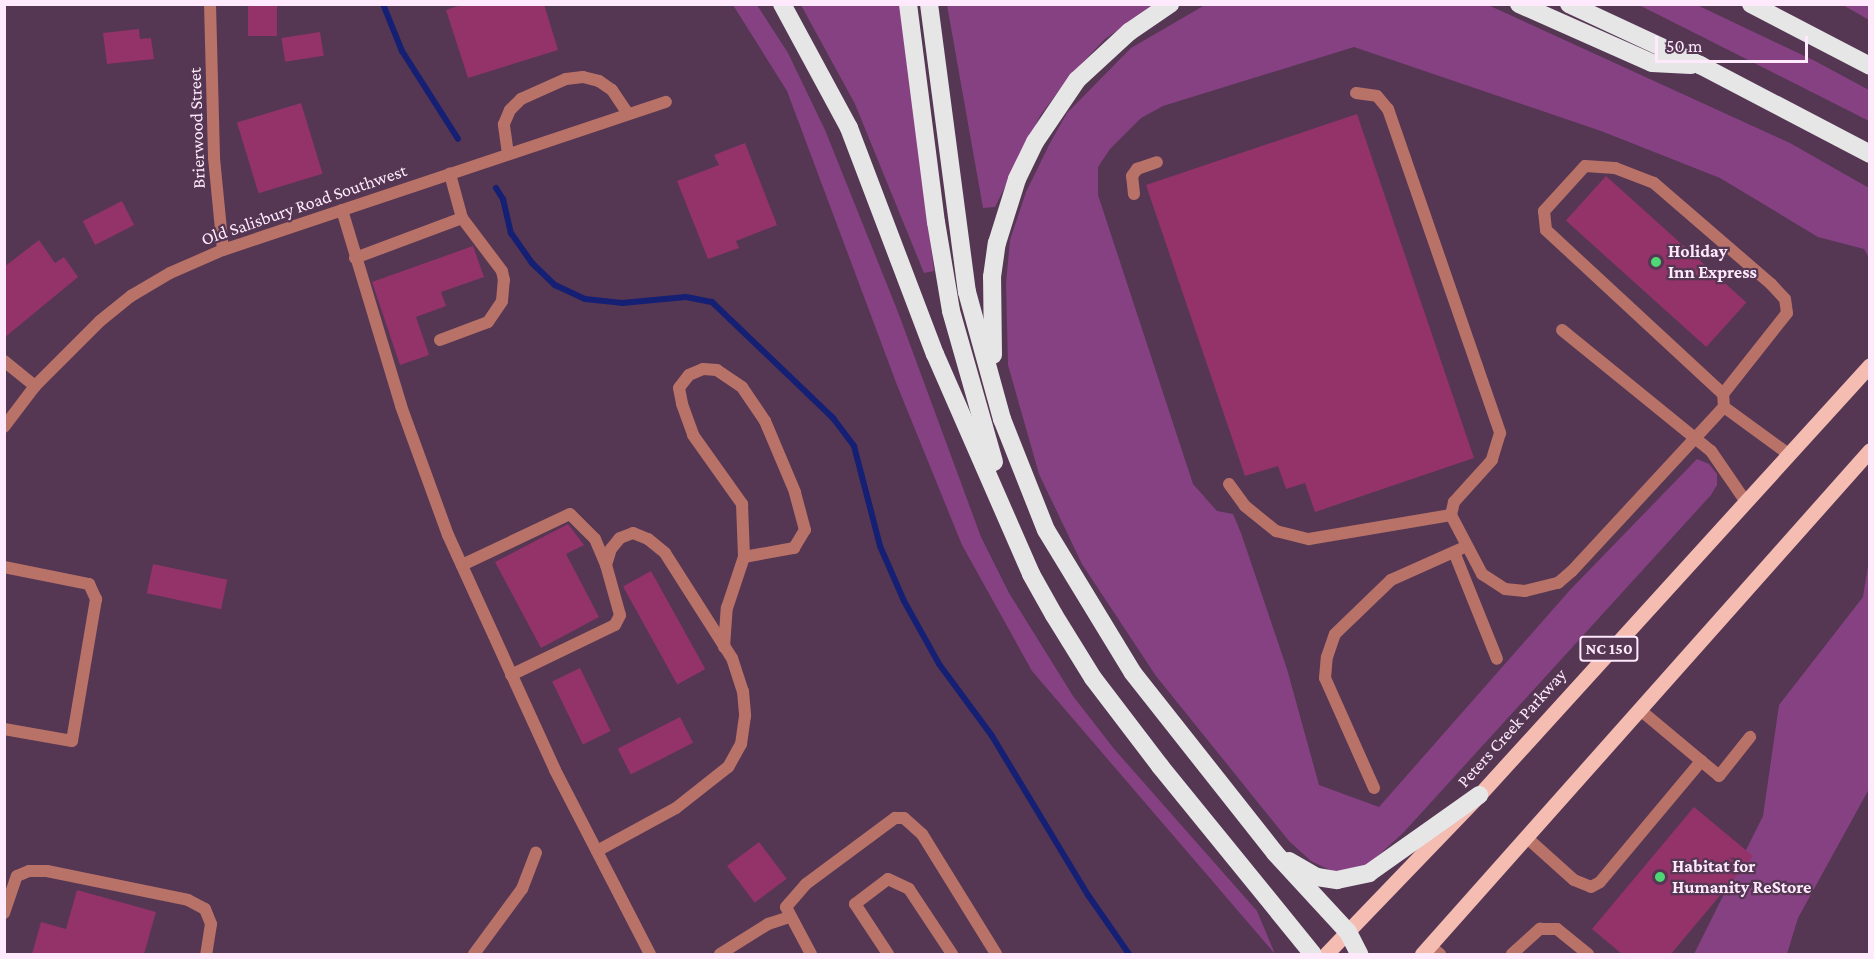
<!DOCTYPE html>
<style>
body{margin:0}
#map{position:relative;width:1874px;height:959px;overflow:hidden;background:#553653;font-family:"Crimson Pro",serif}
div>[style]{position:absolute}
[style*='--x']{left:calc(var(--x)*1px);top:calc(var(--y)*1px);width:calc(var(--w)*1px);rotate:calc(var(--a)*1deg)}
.green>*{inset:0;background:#864182}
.stream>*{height:6px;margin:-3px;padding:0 3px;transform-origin:3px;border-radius:3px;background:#152074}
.building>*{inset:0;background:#933369;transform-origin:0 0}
.lane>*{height:12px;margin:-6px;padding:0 6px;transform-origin:6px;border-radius:6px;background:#b87268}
.street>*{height:12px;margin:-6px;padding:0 6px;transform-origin:6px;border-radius:6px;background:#b87268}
.primary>*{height:15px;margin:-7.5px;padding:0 7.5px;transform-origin:7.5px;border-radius:7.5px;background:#f5bcb2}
.highway>*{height:18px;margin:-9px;padding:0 9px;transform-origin:9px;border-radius:9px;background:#e6e6e6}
.dots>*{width:16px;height:16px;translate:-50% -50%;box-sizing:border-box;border:3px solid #553653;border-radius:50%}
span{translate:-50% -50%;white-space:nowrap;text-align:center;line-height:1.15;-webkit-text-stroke:4.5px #553653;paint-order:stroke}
.shield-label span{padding:2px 4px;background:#553653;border:2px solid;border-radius:4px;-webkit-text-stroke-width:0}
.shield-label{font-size:16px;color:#feeafc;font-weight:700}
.street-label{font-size:18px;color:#feeafc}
.poi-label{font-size:18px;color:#feeafc;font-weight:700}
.left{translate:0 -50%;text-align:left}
.frame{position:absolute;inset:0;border:6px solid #feeafc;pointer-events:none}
.scale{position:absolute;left:1655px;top:36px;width:153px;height:27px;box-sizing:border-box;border:3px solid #feeafc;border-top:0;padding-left:8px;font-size:18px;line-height:21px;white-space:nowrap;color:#feeafc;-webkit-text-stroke:4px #553653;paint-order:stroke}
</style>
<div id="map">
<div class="green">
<div style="clip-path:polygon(733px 5px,757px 5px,788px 53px,825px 130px,898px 312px,981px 537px,1009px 593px,1073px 696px,1115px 750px,1257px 911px,1275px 954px,1032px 671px,962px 545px,897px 385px,787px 91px)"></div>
<div style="clip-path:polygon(801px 5px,900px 5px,934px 271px,924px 273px,855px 104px)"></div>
<div style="clip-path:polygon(947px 5px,1155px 5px,1105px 39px,1068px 78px,1040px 116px,995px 207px,983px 208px)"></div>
<div style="clip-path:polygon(1205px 5px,1488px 5px,1790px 143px,1869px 188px,1869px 258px,1864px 249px,1818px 237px,1720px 178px,1601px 131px,1354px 47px,1163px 106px,1141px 118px,1110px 149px,1098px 167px,1098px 195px,1193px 484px,1217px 511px,1233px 514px,1241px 533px,1287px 669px,1319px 785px,1379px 807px,1570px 590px,1697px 459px,1709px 464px,1717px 474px,1717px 485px,1711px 495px,1403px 833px,1370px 863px,1336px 873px,1311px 861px,1289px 841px,1156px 676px,1115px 614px,1082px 564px,1039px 474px,1008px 365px,1006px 283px,1010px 240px,1026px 192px,1050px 143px,1067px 113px,1131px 48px)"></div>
<div style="clip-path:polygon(1639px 5px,1697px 5px,1815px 61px,1869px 90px,1869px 121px)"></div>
<div style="clip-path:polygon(1843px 5px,1869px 5px,1869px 20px)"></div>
<div style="clip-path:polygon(1869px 560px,1869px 789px,1798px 918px,1787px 954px,1694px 954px,1763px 816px,1779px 705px,1863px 597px)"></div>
</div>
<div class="stream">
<div style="--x:383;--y:4;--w:51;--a:68"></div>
<div style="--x:402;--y:51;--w:104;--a:57.5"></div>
<div style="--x:496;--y:188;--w:13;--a:58"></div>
<div style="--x:503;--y:199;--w:35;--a:77"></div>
<div style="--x:511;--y:233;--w:37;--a:55"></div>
<div style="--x:532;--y:263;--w:32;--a:44"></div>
<div style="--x:555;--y:285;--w:33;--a:25"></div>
<div style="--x:585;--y:299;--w:37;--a:6"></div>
<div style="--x:622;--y:303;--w:64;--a:-5.4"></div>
<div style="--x:686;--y:297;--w:26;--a:11"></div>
<div style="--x:712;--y:302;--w:168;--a:43.8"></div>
<div style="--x:833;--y:418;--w:35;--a:53"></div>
<div style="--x:854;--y:446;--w:103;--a:75.4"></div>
<div style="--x:880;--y:546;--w:60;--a:66.4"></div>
<div style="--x:904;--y:601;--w:72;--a:60.9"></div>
<div style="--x:939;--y:664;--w:89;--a:53.6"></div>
<div style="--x:992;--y:736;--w:186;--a:58.9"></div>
<div style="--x:1088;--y:895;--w:72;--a:55.2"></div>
</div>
<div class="building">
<div style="left:248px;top:4px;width:29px;height:32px"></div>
<div style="clip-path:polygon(464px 4px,544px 4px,558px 50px,468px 78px,446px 10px)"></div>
<div style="clip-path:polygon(139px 29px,140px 39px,151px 38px,154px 59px,107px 64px,103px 33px)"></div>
<div style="left:320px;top:32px;width:24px;height:39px;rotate:81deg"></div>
<div style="left:301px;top:103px;width:74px;height:67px;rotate:73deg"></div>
<div style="clip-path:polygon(1357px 114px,1474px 458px,1315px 512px,1305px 483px,1286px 489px,1278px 466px,1245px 476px,1146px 185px)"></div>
<div style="clip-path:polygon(745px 143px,777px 225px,736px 241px,739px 248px,708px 259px,677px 181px,719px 165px,714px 155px)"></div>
<div style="left:1606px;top:176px;width:189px;height:60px;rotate:42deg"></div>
<div style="left:122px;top:201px;width:27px;height:44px;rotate:63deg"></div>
<div style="clip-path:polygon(39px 240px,55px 263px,64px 257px,78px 277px,4px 338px,4px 267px)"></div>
<div style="clip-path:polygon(473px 246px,484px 277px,441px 292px,446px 306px,416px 317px,429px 355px,400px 365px,372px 282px)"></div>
<div style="clip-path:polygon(568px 524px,584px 545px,566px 554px,599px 617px,541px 648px,495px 562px)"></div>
<div style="left:153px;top:564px;width:76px;height:30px;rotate:12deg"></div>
<div style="left:651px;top:571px;width:112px;height:32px;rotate:61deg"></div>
<div style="left:580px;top:668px;width:70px;height:31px;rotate:64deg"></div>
<div style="left:680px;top:717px;width:29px;height:70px;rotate:63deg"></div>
<div style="clip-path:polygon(1694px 807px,1753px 856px,1671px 954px,1622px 954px,1592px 929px)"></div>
<div style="left:759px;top:842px;width:46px;height:40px;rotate:53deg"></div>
<div style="clip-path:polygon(77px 890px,156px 912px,144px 954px,32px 954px,41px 922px,66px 929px)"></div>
</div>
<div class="lane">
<div style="--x:1356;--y:93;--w:21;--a:8"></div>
<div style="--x:1377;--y:96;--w:17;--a:50"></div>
<div style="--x:1388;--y:109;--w:343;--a:70.9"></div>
<div style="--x:1500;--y:433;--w:28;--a:107"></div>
<div style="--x:1492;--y:460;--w:57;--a:132.1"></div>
<div style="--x:1454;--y:502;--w:13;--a:103"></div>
<div style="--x:1451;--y:515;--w:67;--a:62.3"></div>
<div style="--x:1482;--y:574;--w:27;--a:33"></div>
<div style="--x:1505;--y:589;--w:20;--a:6"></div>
<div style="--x:1525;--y:591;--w:34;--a:-14"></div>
<div style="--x:1558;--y:583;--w:18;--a:-41"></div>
<div style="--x:1572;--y:571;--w:224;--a:-47.2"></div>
<div style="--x:1724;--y:407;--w:13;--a:-94"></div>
<div style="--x:1723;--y:394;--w:103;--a:-51.7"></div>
<div style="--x:1787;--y:313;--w:14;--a:-98"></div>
<div style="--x:1785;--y:299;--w:21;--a:-133"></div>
<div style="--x:1771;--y:284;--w:155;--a:-139.2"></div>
<div style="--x:1654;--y:183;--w:42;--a:-159"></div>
<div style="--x:1615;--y:168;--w:30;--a:-176"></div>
<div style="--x:1585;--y:166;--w:61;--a:132.3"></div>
<div style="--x:1544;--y:211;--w:19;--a:84"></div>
<div style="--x:1546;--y:230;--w:241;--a:42.8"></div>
<div style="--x:508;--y:154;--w:30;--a:-98"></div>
<div style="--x:504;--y:124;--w:15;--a:-67"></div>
<div style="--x:510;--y:110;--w:16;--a:-45"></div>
<div style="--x:521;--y:99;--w:49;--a:-24"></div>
<div style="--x:566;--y:79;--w:17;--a:-7"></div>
<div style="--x:583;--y:77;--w:16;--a:14"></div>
<div style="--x:599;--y:81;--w:16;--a:35"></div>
<div style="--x:612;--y:90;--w:29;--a:56"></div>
<div style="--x:1134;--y:194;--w:18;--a:-96"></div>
<div style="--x:1132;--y:176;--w:9;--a:-54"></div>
<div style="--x:1137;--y:169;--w:21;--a:-19"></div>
<div style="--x:342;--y:210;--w:205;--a:73.2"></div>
<div style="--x:401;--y:406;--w:137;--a:70"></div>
<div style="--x:448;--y:535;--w:258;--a:65.5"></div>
<div style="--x:555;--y:770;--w:207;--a:62.7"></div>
<div style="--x:355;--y:258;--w:114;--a:-20.5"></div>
<div style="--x:1562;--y:330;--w:192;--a:39.1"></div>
<div style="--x:1711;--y:451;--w:58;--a:55.5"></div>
<div style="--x:440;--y:340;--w:51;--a:-20.6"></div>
<div style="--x:488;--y:322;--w:25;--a:-56"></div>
<div style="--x:502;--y:301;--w:21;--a:-85"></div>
<div style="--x:504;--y:280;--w:9;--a:-103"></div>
<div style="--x:502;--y:271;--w:66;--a:-127"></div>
<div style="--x:462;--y:218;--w:46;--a:-105.3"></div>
<div style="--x:1724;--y:407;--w:78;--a:36.1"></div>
<div style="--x:1229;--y:484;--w:27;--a:54"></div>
<div style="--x:1245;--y:506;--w:40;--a:39"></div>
<div style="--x:1276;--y:531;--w:34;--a:14"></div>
<div style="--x:1309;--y:539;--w:144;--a:-9.6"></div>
<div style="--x:1454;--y:552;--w:115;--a:68.1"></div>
<div style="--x:462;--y:565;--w:119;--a:-25.3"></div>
<div style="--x:570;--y:514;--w:35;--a:45"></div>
<div style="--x:595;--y:539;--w:28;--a:67"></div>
<div style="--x:4;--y:567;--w:87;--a:11.3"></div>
<div style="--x:89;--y:584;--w:17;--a:65"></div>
<div style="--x:96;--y:599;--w:144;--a:99.6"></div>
<div style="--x:72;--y:741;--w:69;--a:-170"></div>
<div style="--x:724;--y:647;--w:39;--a:-86"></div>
<div style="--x:727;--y:608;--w:54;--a:-71.6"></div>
<div style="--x:744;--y:557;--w:51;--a:-10.2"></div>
<div style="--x:794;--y:548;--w:21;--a:-59"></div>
<div style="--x:805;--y:530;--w:39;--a:-105"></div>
<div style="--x:795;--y:492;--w:77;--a:-112.9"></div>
<div style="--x:765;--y:421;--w:41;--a:-124.1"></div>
<div style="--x:742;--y:387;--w:30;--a:-146"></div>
<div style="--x:717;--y:370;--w:14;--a:-176"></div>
<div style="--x:703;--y:369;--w:15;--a:157"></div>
<div style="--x:689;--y:375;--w:16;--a:128"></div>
<div style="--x:679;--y:388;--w:16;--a:79"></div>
<div style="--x:682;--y:404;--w:33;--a:70"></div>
<div style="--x:693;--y:435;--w:85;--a:54.6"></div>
<div style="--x:742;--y:504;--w:53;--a:87.8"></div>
<div style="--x:511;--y:675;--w:115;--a:-25.7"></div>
<div style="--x:615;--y:625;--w:11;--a:-63"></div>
<div style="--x:620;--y:615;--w:52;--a:-105.6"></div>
<div style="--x:606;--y:565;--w:17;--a:-73"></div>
<div style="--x:611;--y:549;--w:14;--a:-51"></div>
<div style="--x:620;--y:538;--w:14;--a:-21"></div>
<div style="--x:633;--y:533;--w:16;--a:22"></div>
<div style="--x:648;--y:539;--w:22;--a:39"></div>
<div style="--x:665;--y:553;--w:125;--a:57.5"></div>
<div style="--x:732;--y:658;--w:35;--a:72"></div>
<div style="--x:743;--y:691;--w:25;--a:85"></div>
<div style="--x:745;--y:716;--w:28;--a:98"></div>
<div style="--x:741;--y:744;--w:26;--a:119"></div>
<div style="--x:728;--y:767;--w:66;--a:141.7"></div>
<div style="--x:676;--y:808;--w:90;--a:151.4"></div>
<div style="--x:1639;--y:709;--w:104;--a:39.9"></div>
<div style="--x:1719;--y:776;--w:50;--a:-51.5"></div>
<div style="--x:1374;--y:788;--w:120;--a:-114"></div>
<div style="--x:1325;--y:678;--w:21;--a:-85"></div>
<div style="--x:1327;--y:657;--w:24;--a:-71"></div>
<div style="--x:1335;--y:634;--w:78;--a:-44"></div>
<div style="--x:1391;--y:580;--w:83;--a:-24.1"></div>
<div style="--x:1526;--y:837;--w:64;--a:41.9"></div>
<div style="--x:1574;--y:880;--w:18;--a:22"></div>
<div style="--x:1591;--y:887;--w:10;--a:-29"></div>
<div style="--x:1600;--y:882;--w:158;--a:-50.1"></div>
<div style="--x:4;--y:913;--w:39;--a:-71"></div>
<div style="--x:17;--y:876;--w:13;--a:-23"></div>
<div style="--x:29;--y:871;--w:18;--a:0"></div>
<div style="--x:47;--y:871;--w:144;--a:11.6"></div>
<div style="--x:188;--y:900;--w:19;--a:28"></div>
<div style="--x:205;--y:909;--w:16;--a:68"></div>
<div style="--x:211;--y:924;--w:30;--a:99"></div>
<div style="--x:1430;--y:946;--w:13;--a:39"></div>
<div style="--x:474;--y:954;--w:81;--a:-53.6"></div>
<div style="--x:522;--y:889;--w:39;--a:-69"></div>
<div style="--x:720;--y:954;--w:57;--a:-32"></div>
<div style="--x:768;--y:924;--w:23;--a:-18"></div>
<div style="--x:811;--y:954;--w:53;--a:-118"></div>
<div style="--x:786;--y:907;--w:30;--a:-49"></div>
<div style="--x:806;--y:884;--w:111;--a:-36.6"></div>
<div style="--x:895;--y:818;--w:9;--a:0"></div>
<div style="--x:904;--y:818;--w:24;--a:42"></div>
<div style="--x:922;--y:834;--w:141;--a:58.3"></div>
<div style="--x:888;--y:954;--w:60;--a:-123.4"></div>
<div style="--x:855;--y:904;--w:41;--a:-37.1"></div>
<div style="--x:888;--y:879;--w:23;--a:25"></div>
<div style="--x:909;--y:889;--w:78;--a:56.5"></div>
<div style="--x:1512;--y:954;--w:38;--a:-42"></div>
<div style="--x:1540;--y:929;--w:17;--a:0"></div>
<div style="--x:1557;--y:929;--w:40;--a:39"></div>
</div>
<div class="street">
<div style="--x:210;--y:4;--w:154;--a:88.5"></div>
<div style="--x:214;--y:158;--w:92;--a:84.4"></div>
<div style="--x:4;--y:361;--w:40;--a:39"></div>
<div style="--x:4;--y:427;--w:51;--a:-52.9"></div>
<div style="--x:35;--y:386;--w:92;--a:-45"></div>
<div style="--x:100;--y:321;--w:40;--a:-39"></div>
<div style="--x:131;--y:296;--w:45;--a:-30.5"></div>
<div style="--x:170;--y:273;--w:58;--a:-23.5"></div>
<div style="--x:223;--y:250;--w:467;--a:-18.5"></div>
</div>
<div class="primary">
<div style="--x:1326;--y:954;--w:221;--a:-46.1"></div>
<div style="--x:1479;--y:795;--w:581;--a:-47.72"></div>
<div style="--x:1422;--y:954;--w:674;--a:-48.37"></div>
</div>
<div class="highway">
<div style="--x:782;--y:4;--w:141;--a:61.6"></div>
<div style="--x:849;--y:128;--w:242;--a:69.2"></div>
<div style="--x:935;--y:354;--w:240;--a:66.4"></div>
<div style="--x:1031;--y:574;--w:47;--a:60.7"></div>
<div style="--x:1054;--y:615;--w:74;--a:58.2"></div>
<div style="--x:1093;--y:678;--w:111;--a:52.7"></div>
<div style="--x:1160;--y:766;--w:242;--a:50.9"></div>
<div style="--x:908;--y:4;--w:220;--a:82.7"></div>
<div style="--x:936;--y:222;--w:90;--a:80.4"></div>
<div style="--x:951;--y:311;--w:157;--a:74.1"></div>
<div style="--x:929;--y:4;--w:290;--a:82.5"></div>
<div style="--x:967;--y:292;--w:132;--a:74.6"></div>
<div style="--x:1002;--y:419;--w:119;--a:68.4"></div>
<div style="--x:1046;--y:530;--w:167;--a:58.7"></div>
<div style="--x:1133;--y:673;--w:229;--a:51.7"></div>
<div style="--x:1275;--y:853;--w:108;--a:47.3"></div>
<div style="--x:1348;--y:932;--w:25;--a:63"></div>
<div style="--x:1519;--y:4;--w:145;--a:23.9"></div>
<div style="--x:1652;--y:63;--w:39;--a:3"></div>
<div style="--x:1569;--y:4;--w:145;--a:25"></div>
<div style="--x:1700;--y:65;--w:192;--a:27.6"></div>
<div style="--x:1751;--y:4;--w:134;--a:27.5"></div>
<div style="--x:993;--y:355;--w:78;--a:-90.7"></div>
<div style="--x:992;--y:277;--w:34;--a:-82"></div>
<div style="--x:997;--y:243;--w:67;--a:-72.6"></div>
<div style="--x:1017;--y:179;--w:41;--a:-64.1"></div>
<div style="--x:1035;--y:142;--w:75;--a:-55.9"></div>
<div style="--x:1077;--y:80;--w:71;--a:-42.7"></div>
<div style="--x:1129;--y:32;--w:50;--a:-34.3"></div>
<div style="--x:1289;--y:861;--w:32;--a:30"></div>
<div style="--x:1317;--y:877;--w:20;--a:9"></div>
<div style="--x:1337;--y:880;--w:33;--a:-12"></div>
<div style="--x:1369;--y:873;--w:135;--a:-35.3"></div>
</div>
<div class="dots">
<div style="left:1656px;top:262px;background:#4fd675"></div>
<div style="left:1660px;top:877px;background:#4fd675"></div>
</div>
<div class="shield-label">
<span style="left:1609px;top:649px">NC 150</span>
</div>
<div class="street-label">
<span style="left:197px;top:128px;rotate:-92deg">Brierwood Street</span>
<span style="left:304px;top:205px;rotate:-19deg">Old Salisbury Road Southwest</span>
<span style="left:1512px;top:728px;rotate:-48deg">Peters Creek Parkway</span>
</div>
<div class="poi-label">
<span class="left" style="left:1668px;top:262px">Holiday<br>Inn Express</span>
<span class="left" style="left:1672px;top:877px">Habitat for<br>Humanity ReStore</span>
</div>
<div class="frame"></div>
<div class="scale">50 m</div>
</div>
